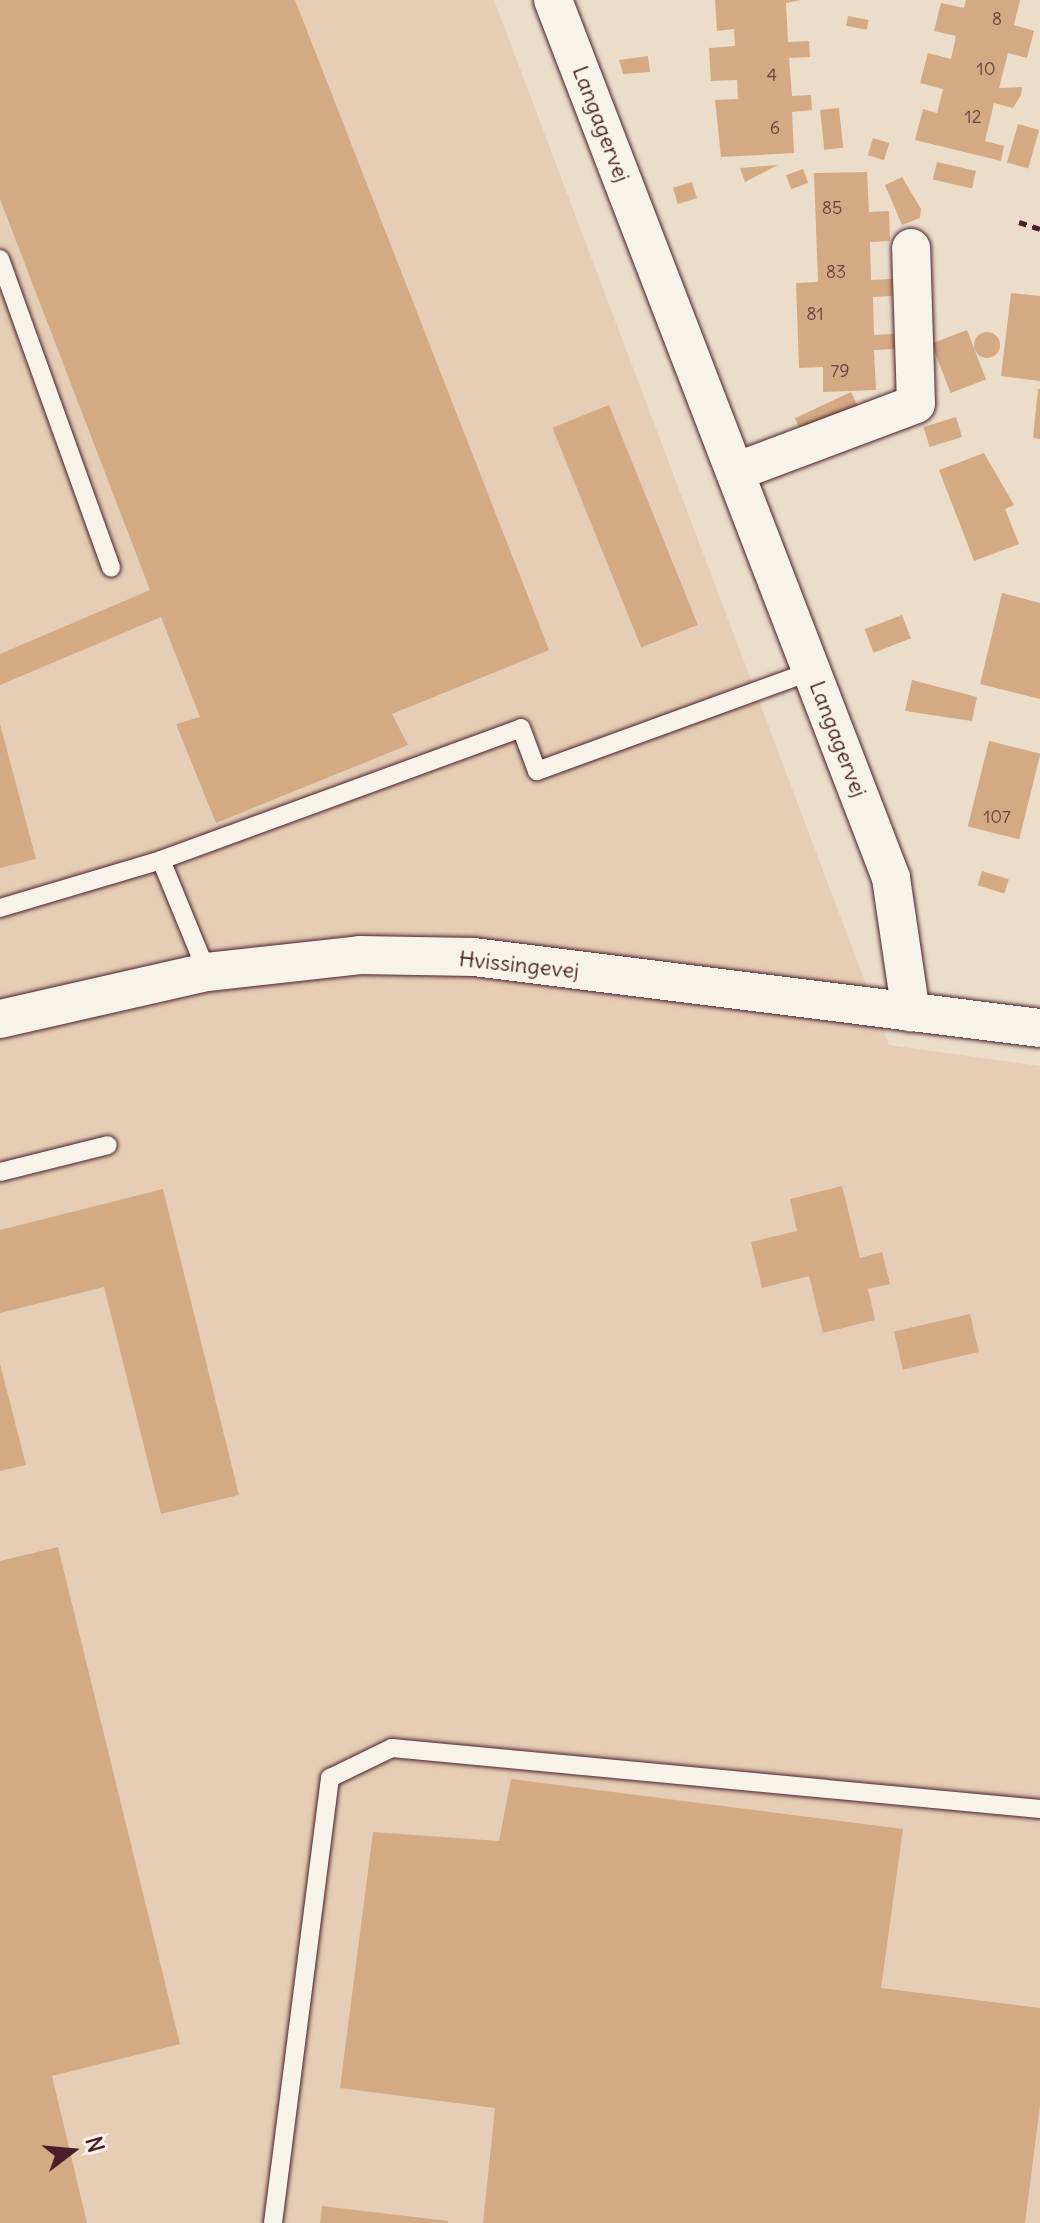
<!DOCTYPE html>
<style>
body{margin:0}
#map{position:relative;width:1040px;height:2223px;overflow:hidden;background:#ecddca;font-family:Delius,sans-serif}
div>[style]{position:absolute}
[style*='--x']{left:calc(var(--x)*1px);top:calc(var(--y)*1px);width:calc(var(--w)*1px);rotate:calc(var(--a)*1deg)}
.built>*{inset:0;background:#e5ceb5}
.building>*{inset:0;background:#d4aa85;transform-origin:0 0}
.round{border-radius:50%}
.path>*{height:5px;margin-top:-2.5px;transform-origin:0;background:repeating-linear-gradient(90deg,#4a1f2b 0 8px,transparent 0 14px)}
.roads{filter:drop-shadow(0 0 2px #4a1f2b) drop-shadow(0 0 2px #4a1f2b)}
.lane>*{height:18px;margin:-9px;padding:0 9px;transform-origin:9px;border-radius:9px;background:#f7f3e8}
.street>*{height:38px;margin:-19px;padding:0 19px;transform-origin:19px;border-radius:19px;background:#f7f3e8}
span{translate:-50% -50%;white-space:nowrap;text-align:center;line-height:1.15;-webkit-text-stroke:8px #f7f3e8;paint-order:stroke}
.number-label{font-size:18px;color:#6c4242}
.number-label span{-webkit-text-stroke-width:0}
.street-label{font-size:22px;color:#4a1f2b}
.north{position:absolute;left:32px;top:2111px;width:80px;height:80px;-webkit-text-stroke:6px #f7f3e8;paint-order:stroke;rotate:74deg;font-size:22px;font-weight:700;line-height:32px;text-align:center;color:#4a1f2b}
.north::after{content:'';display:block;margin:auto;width:28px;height:36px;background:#4a1f2b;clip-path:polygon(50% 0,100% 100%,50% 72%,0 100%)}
</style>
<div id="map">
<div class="built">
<div style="clip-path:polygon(0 0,494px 0,889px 1045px,1040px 1066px,1040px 2223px,0 2223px)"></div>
</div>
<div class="building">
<div style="clip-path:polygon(0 0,295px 0,549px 650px,392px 714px,408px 745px,216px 823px,176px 724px,200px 717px,161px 617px,0 685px,0 654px,150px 590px,0 199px)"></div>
<div style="clip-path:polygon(715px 0,801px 0,786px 3px,788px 42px,809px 41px,810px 57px,789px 58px,792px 96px,811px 95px,812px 110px,792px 112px,794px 153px,721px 157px,715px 100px,738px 99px,737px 80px,711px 81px,709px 48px,735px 46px,734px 29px,717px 31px)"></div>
<div style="clip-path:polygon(966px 0,1020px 0,1014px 25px,1034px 31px,1027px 58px,1008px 53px,999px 88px,1022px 87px,1021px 95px,1013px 108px,994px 103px,985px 141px,1004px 146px,1001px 161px,915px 140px,923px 109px,937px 113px,943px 89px,920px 83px,928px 53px,951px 59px,956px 36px,934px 31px,941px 3px,964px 8px)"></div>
<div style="left:848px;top:16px;width:21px;height:10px;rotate:11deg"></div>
<div style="clip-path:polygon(648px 56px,650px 72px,623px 74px,619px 60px)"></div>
<div style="left:839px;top:108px;width:40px;height:19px;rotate:84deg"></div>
<div style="left:1018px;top:124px;width:22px;height:40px;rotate:16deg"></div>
<div style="left:873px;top:138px;width:17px;height:18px;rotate:17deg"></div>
<div style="left:937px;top:162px;width:40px;height:18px;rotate:13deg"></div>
<div style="clip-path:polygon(778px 165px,745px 182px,740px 168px)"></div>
<div style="left:803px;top:169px;width:15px;height:18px;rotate:70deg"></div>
<div style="clip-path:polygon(867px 172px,869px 212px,889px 211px,890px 241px,870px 242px,871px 280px,892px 279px,892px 296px,873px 297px,874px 335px,893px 334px,895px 349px,874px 350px,876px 390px,823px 392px,823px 367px,799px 368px,796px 283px,818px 282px,814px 173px)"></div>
<div style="clip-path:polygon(902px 177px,921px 209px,920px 218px,902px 225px,885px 185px)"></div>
<div style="left:692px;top:182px;width:17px;height:20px;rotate:73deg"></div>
<div style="clip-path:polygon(1011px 293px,1040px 296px,1040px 381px,1001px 376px)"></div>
<div style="left:967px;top:330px;width:53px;height:38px;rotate:69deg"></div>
<div class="round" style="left:974px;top:332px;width:26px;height:26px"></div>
<div style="clip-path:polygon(1038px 389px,1040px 389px,1040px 439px,1033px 438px)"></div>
<div style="left:851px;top:392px;width:19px;height:62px;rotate:65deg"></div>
<div style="left:609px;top:405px;width:237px;height:61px;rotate:68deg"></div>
<div style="left:956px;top:417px;width:21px;height:34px;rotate:73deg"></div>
<div style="clip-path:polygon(984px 453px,1014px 505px,1005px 509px,1019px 544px,974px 561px,939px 470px)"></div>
<div style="clip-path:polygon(1002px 593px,1040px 603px,1040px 699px,980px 684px)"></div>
<div style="left:902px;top:615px;width:25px;height:40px;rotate:69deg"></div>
<div style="clip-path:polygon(912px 680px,977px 697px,972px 721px,905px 711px)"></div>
<div style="clip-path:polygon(0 724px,36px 859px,0 868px)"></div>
<div style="left:989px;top:741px;width:53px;height:88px;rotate:14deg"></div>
<div style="left:982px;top:871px;width:28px;height:15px;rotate:17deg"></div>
<div style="clip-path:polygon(842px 1186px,860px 1258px,882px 1252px,890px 1284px,868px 1289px,875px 1320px,823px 1333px,809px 1276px,762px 1288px,751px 1242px,797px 1231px,790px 1199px)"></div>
<div style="clip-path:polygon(163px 1189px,239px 1495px,161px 1514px,104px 1287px,0 1313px,0 1230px)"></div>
<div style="left:970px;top:1314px;width:39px;height:78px;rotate:77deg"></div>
<div style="clip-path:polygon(0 1364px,26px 1465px,0 1471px)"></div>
<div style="clip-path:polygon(58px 1547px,180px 2044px,52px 2076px,87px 2223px,0 2223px,0 1561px)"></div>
<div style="clip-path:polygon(511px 1779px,903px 1829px,881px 1988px,1040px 2008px,1040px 2106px,1025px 2223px,483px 2223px,495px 2108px,340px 2088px,373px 1832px,499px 1841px)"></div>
<div style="clip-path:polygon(322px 2206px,448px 2221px,448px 2223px,320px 2223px)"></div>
</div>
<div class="path">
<div style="--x:1019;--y:222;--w:22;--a:18"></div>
</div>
<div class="roads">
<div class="lane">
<div style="--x:0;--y:259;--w:328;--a:70.2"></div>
<div style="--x:161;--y:860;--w:121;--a:67.7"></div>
<div style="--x:0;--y:908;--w:168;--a:-16.6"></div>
<div style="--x:161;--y:860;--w:383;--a:-20.1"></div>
<div style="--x:521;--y:728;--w:46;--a:69.6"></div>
<div style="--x:537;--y:771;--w:293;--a:-20"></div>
<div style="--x:0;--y:1172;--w:111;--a:-14"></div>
<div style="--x:273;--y:2223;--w:449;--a:-82.7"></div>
<div style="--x:330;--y:1778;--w:69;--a:-25.8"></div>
<div style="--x:392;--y:1748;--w:651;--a:5.38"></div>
</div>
<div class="street">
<div style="--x:553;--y:0;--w:941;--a:68.94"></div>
<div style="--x:891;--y:878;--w:136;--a:81.6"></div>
<div style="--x:735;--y:472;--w:193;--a:-20.6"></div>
<div style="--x:916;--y:404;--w:156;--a:-91.8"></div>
<div style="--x:0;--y:1019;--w:212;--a:-12.8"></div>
<div style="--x:207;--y:972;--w:154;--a:-6.3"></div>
<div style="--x:360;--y:955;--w:114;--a:1"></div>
<div style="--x:474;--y:957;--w:570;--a:7.15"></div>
</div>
</div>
<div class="number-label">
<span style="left:997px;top:19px">8</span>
<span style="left:986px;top:69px">10</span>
<span style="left:772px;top:75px">4</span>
<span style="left:973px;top:117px">12</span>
<span style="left:775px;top:128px">6</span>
<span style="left:832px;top:208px">85</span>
<span style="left:836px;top:272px">83</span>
<span style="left:815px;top:314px">81</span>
<span style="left:840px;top:371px">79</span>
<span style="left:997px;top:817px">107</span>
</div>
<div class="street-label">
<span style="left:601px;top:124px;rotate:69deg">Langagervej</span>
<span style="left:838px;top:739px;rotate:69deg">Langagervej</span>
<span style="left:519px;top:965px;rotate:6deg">Hvissingevej</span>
</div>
<div class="north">N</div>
</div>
